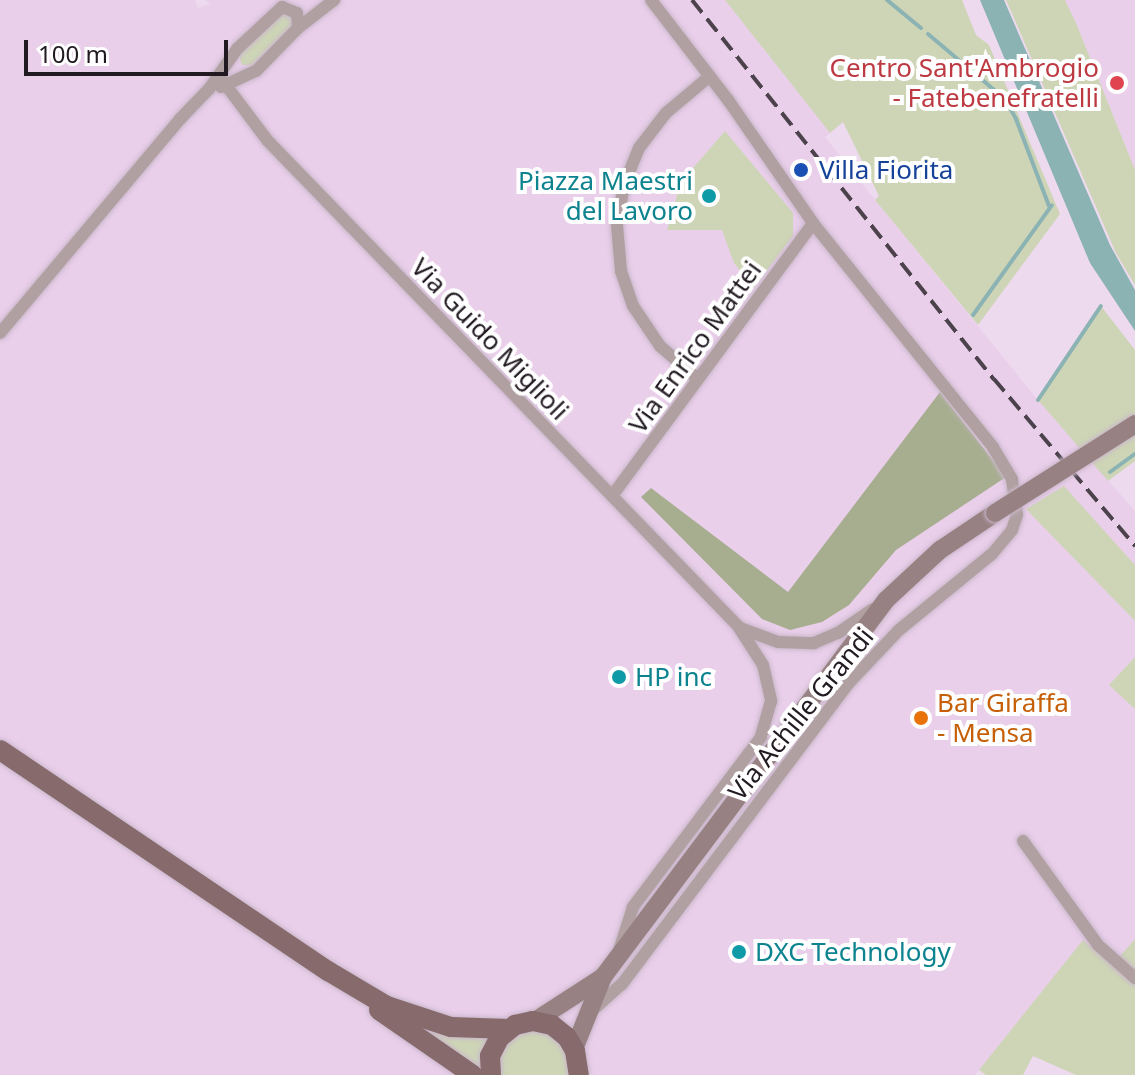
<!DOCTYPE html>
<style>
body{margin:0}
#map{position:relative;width:1135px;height:1075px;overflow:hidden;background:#eedaef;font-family:"Noto Sans",sans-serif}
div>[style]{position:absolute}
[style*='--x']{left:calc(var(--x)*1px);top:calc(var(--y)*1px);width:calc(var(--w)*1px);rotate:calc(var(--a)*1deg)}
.built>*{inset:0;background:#e9cfea}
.green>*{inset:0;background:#ced5b6}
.forest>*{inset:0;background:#a7ae90}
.water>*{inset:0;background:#8cb3b4}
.stream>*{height:4px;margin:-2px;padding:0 2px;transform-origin:2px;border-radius:2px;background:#8cb3b4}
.roads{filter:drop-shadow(0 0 2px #c9b7ca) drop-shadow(0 0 2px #c9b7ca)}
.street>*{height:12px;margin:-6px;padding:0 6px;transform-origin:6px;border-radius:6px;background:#b0a0a1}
.secondary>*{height:18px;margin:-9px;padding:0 9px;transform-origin:9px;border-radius:9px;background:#988182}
.primary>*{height:20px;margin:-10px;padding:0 10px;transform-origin:10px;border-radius:10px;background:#866a6c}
.rail>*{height:4px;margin-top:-2px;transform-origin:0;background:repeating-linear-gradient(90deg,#4c424c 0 16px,transparent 0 24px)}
.bridges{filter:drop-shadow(0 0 2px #c9b7ca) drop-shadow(0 0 2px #c9b7ca)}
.secondary-bridge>*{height:18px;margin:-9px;padding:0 9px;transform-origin:9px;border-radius:9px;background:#988182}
.dots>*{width:22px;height:22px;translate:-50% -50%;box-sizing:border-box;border:4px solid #fff;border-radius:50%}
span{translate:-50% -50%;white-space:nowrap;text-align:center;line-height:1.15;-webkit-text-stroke:8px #fff;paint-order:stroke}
.health-label{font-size:26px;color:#be3a42}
.right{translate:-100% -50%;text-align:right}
.transit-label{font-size:26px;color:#164399}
.left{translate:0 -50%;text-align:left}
.culture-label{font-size:26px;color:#0d838f}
.street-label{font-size:26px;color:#211a21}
.food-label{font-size:26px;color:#c56008}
.scale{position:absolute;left:24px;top:40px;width:204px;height:36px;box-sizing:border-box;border:4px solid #211a21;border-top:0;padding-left:10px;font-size:24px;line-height:28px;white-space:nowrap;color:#211a21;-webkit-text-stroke:6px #fff;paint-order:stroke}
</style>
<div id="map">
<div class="built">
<div style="clip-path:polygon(0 0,195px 0,198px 8px,210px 4px,206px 0,725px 0,830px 133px,825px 137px,859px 180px,1038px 400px,1135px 511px,1135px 565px,1064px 487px,1027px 509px,1135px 621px,1135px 657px,1110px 685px,1135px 709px,1135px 939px,1113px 965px,1083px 941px,975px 1075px,0 1075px)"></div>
<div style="clip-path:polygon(1065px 0,1135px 0,1135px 170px,1076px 23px)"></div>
</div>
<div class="green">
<div style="clip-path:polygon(725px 0,962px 0,976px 35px,989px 45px,1060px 214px,978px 325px,875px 200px,879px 196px,843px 122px,830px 133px)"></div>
<div style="clip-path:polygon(1006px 0,1065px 0,1076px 23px,1135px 170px,1135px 285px,1116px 253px)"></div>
<div style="clip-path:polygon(282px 13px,292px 16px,291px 26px,252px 65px,242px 65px,239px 56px)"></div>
<div style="clip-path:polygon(725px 131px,793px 213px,793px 236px,754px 288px,734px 263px,722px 230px,667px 230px,681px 182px)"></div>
<div style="clip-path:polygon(1101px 306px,1135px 350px,1135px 461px,1108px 481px,1038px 400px)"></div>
<div style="clip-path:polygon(1064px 486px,1135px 565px,1135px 621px,1026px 509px)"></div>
<div style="clip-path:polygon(1135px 657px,1135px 709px,1109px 685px)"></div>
<div style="clip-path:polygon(1135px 939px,1135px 1075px,1076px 1075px,1033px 1056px,1023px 1075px,986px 1075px,979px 1070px,1083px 940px,1112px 965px)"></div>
<div style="clip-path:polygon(414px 1023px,490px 1036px,484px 1075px)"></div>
<div style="clip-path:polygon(531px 1029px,554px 1036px,567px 1052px,570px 1075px,499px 1075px,501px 1051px,516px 1034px)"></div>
</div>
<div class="forest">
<div style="clip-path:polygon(940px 392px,1006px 477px,896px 550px,849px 605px,822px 622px,790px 630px,762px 619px,641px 497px,651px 488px,788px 592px)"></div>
</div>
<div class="water">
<div style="clip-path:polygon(980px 0,1004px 0,1110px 245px,1135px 290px,1135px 331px,1090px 263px)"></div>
</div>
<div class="stream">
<div style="--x:887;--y:0;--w:44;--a:39.5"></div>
<div style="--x:928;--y:34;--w:101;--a:40.2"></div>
<div style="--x:1005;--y:99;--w:23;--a:61"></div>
<div style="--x:1016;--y:119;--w:93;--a:69.2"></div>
<div style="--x:973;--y:315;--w:135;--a:-54.3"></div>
<div style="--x:1038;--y:400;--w:113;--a:-56.2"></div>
<div style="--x:1110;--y:472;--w:31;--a:-36"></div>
</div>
<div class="roads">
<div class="street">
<div style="--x:219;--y:76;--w:80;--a:53.1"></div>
<div style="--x:267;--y:140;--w:677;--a:45.9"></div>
<div style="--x:738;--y:626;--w:46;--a:57.3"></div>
<div style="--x:763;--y:665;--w:37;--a:77"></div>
<div style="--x:771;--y:701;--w:37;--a:106"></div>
<div style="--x:761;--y:737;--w:213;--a:127"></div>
<div style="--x:633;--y:907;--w:49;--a:107.7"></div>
<div style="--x:221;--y:87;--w:38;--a:-25"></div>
<div style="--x:256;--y:71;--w:60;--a:-45.7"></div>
<div style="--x:298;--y:28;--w:46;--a:-37.9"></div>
<div style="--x:0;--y:333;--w:280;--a:-49.9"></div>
<div style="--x:180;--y:119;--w:42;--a:-46"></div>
<div style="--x:209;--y:89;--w:49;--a:-55"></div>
<div style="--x:237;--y:49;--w:62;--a:-43"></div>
<div style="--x:282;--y:7;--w:16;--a:22"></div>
<div style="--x:297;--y:13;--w:15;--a:86"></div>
<div style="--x:698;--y:379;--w:50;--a:-139"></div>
<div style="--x:660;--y:346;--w:48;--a:-124"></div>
<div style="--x:633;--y:306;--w:37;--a:-109"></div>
<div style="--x:621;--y:271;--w:46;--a:-95"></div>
<div style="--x:617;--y:225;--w:41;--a:-80.1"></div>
<div style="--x:624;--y:185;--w:40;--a:-68"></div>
<div style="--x:639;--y:148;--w:44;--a:-52.4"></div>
<div style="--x:666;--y:113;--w:57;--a:-40.1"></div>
<div style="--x:612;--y:496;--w:339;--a:-53.6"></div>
<div style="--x:740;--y:628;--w:40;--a:20.2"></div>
<div style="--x:778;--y:642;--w:36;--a:2"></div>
<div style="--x:814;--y:643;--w:26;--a:-23"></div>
<div style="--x:838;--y:633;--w:42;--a:-34.4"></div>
<div style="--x:1023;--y:841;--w:128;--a:54.2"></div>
<div style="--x:1098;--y:945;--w:50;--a:41.7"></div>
<div style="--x:594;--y:1009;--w:38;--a:-42"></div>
<div style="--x:622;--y:984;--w:376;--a:-53"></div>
<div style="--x:848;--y:684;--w:74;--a:-46.6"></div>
<div style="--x:899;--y:630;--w:120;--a:-39.3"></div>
<div style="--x:992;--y:554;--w:31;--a:-50"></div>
<div style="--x:1012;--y:530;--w:16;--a:-72"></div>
<div style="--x:1017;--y:515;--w:36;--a:-98"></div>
<div style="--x:1012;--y:479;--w:37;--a:-121"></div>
<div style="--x:993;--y:447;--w:287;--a:-128.8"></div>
<div style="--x:813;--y:223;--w:150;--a:-124.6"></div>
<div style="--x:728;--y:100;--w:126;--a:-127.6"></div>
</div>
<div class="secondary">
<div style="--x:535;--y:1021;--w:81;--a:-32.9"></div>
<div style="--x:603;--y:977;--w:471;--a:-53.1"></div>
<div style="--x:886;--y:600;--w:74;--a:-42.8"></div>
<div style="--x:940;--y:550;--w:66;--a:-33.9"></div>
<div style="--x:574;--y:1049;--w:78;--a:-68.1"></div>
</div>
<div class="primary">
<div style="--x:0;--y:750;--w:396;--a:34"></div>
<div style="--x:328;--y:971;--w:69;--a:30.7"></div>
<div style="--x:387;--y:1006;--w:67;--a:18.2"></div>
<div style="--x:451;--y:1027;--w:58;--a:2"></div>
<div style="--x:379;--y:1010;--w:114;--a:34.7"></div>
<div style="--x:491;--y:1075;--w:19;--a:-93"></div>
<div style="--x:490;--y:1056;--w:20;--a:-63"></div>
<div style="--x:499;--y:1038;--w:21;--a:-39"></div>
<div style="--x:515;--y:1025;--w:18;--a:-13"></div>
<div style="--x:533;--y:1021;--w:19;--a:12"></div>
<div style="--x:552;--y:1025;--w:19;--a:39"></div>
<div style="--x:567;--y:1037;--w:16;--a:60"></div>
<div style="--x:575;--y:1051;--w:24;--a:81"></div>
</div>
</div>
<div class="rail">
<div style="--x:692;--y:0;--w:485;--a:51.5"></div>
<div style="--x:994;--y:379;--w:219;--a:49.8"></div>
</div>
<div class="bridges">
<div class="secondary-bridge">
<div style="--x:995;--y:513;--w:166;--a:-32.4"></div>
</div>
</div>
<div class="dots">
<div style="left:1117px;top:83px;background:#e0444e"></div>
<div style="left:801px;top:170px;background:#1a4fb4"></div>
<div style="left:709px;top:196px;background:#0f9aa8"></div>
<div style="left:619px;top:677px;background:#0f9aa8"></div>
<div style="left:921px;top:718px;background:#e8710a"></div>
<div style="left:739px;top:952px;background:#0f9aa8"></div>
</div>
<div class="health-label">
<span class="right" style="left:1099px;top:83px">Centro Sant'Ambrogio<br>- Fatebenefratelli</span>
</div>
<div class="transit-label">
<span class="left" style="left:819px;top:170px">Villa Fiorita</span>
</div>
<div class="culture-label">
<span class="right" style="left:693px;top:196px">Piazza Maestri<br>del Lavoro</span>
<span class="left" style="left:635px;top:677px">HP inc</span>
<span class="left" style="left:755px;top:952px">DXC Technology</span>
</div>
<div class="street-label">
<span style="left:490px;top:339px;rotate:46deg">Via Guido Miglioli</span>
<span style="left:695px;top:347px;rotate:-54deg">Via Enrico Mattei</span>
<span style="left:801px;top:714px;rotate:-51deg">Via Achille Grandi</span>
</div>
<div class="food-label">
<span class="left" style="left:937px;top:718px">Bar Giraffa<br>- Mensa</span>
</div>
<div class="scale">100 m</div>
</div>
